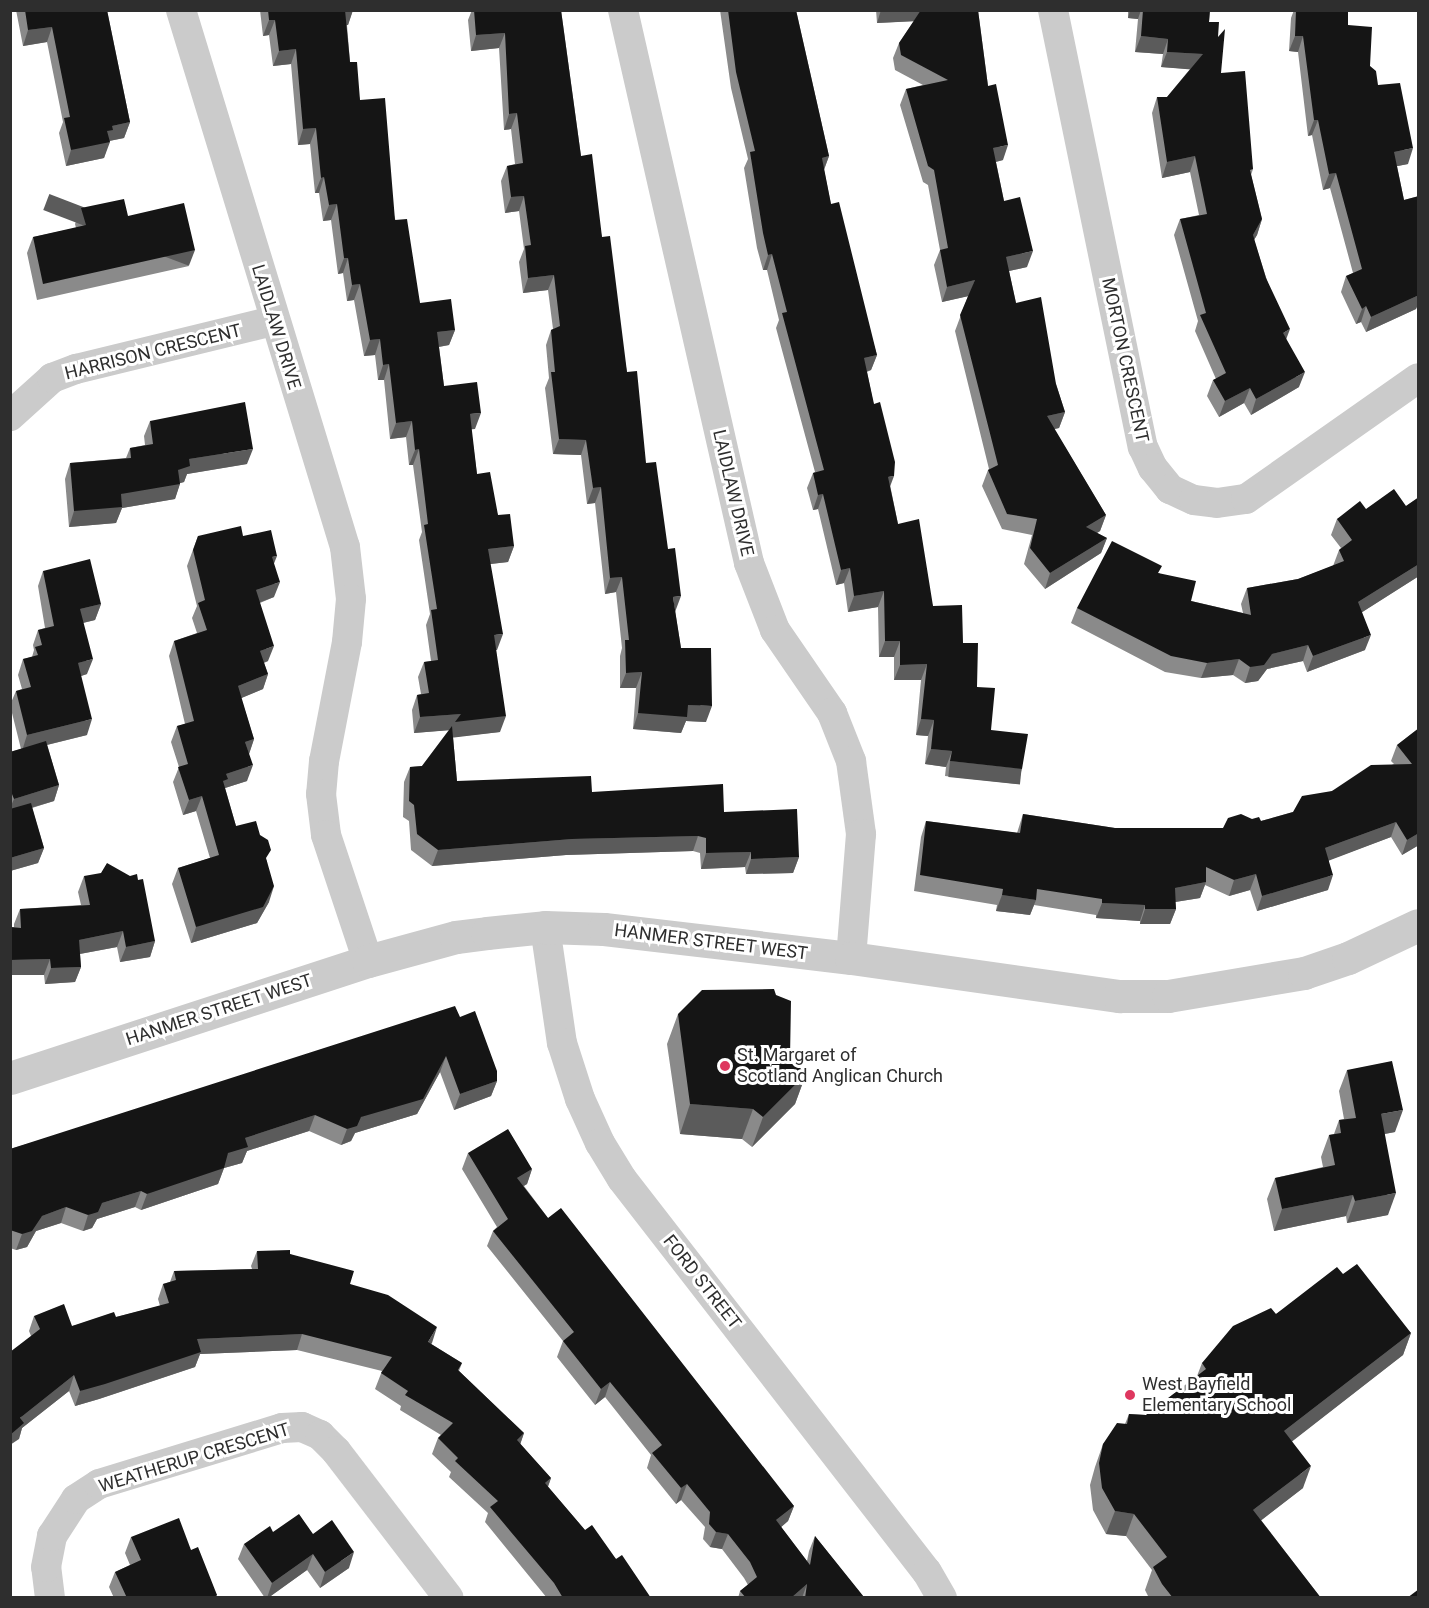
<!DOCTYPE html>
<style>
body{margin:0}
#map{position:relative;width:1429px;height:1608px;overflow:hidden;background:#fff;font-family:Roboto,sans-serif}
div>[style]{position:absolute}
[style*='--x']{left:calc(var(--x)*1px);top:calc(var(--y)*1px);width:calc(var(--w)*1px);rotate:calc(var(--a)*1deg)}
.minor>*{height:30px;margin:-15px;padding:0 15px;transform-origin:15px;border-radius:15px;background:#cbcbcb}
.tertiary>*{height:33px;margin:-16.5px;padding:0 16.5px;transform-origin:16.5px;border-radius:16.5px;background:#cbcbcb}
.wall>*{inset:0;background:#8a8a8a}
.shaded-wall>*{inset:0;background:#5b5b5b;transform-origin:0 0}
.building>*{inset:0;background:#151515}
.dots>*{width:16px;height:16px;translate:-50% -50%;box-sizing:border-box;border:3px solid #fff;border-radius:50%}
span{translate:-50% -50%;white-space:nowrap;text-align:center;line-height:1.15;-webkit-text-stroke:6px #fff;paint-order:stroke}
.street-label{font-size:18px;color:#2e2e2e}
.poi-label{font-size:18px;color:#2e2e2e}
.left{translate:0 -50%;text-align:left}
.frame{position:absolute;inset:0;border:12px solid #2e2e2e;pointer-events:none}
</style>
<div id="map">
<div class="minor">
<div style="--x:181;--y:10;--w:561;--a:73.02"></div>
<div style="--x:345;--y:547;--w:52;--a:83.4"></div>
<div style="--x:351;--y:599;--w:43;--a:95.3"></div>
<div style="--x:347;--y:642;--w:121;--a:100.9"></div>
<div style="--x:324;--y:761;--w:33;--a:95"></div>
<div style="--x:321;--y:794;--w:41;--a:83"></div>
<div style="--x:326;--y:835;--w:133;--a:71.6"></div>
<div style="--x:623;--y:10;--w:567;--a:77.16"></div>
<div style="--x:749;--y:563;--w:72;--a:68.8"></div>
<div style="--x:775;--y:630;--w:101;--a:55.5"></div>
<div style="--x:832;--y:713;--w:52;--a:68.4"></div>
<div style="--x:851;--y:761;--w:74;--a:82.2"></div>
<div style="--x:861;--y:834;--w:124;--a:94.6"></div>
<div style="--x:1053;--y:10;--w:446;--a:78.4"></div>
<div style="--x:1143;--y:447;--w:23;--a:65"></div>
<div style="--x:1153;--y:468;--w:27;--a:51"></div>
<div style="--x:1170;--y:489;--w:26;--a:25"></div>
<div style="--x:1194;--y:500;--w:23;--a:7"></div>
<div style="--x:1217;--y:503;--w:29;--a:-8"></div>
<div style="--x:1246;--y:499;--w:210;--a:-35.1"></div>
<div style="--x:10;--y:416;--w:57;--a:-42.1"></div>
<div style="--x:52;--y:378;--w:26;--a:-21"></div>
<div style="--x:76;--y:369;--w:203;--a:-13.7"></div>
<div style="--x:545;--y:927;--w:117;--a:81.7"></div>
<div style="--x:562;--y:1043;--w:59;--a:72.2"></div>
<div style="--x:580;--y:1099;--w:48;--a:65.6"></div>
<div style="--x:600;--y:1143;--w:42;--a:58.6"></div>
<div style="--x:622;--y:1179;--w:497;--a:52.2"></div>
<div style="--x:927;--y:1572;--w:30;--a:60"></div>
<div style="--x:50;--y:1598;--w:31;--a:-97"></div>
<div style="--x:46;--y:1567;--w:32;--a:-79"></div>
<div style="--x:52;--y:1536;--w:44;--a:-57"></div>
<div style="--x:76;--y:1499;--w:27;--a:-33"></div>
<div style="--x:99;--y:1484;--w:191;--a:-17"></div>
<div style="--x:282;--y:1428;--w:20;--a:-3"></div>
<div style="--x:302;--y:1427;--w:20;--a:24"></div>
<div style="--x:320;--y:1435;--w:23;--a:45"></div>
<div style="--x:336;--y:1451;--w:185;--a:52.5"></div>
</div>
<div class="tertiary">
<div style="--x:10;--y:1078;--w:377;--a:-18.1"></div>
<div style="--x:368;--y:961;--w:91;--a:-15.3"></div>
<div style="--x:456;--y:937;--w:31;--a:-7"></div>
<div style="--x:487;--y:933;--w:58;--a:-5.9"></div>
<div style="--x:545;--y:927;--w:59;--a:1.9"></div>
<div style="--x:604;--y:929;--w:249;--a:6.7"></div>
<div style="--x:851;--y:958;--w:271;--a:8.1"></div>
<div style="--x:1119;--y:996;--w:49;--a:0"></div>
<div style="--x:1168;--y:996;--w:138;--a:-9.6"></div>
<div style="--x:1304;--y:973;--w:46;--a:-18.8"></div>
<div style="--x:1348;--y:958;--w:77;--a:-25.2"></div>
</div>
<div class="wall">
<div style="clip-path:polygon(16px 10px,107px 10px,130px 122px,124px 138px,109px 141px,104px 158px,66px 166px,59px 133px,63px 122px,47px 42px,23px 46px)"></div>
<div style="clip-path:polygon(260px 10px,353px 10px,348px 25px,347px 25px,350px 62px,360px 100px,420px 303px,455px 330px,449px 345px,439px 347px,444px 386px,475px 429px,471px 429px,477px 474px,514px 546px,508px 562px,490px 564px,497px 650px,496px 650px,500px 732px,453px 737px,457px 781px,592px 792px,724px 812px,799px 857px,793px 873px,746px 874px,745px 867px,701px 869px,700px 853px,693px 851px,566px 855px,432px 866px,411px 850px,409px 821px,403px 817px,404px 782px,410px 767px,422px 766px,449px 730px,414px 733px,412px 710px,417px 695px,421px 694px,418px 677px,424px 662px,431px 661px,426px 625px,430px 614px,419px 540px,422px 532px,413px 465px,409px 465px,406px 437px,390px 439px,384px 380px,378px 380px,375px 355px,364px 356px,354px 300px,347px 301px,343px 273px,338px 274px,331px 220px,323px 221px,319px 193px,315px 193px,310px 144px,298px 145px,291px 64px,273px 66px,269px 35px,263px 36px)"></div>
<div style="clip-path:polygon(472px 10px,561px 10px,581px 156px,602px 237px,627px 372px,675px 611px,681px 648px,706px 722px,686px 721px,681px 733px,633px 729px,636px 688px,620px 688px,620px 656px,622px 648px,616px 592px,605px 594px,595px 503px,587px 504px,581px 455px,553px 454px,545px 388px,549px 378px,546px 345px,551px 330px,553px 329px,548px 290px,523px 293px,519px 262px,524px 249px,519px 211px,505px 213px,501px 181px,507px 166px,515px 164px,511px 129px,504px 130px,499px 48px,471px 51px,468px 20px)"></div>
<div style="clip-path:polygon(720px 10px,796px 10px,829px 156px,824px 170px,831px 204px,877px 355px,871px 370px,867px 372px,898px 524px,933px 606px,963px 643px,991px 730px,1022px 769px,1017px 784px,945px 776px,946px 767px,925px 764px,928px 736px,916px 735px,921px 680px,894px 680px,894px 657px,879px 657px,878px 607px,848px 612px,844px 583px,836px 585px,818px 509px,813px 510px,807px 488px,813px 473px,815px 472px,776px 328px,779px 320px,767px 270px,763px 270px,757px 248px,744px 168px,748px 159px,731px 88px)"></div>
<div style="clip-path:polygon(876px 10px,978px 10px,988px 86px,1003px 160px,996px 162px,1004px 201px,1027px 267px,1009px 271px,1016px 303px,1056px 384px,1065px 412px,1059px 428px,1054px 429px,1106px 515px,1100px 531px,1097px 533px,1107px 538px,1101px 553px,1045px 589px,1024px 564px,1032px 535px,1002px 529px,982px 486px,988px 470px,989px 469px,955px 331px,968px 296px,942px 302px,934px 265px,940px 250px,928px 185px,923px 182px,900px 105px,906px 89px,923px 85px,895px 70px,893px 58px,899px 43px,914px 21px,877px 23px)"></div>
<div style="clip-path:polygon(1128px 10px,1210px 10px,1209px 22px,1218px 37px,1221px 73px,1253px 169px,1251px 175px,1262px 219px,1257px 235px,1254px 240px,1286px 339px,1299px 387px,1251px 415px,1244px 403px,1219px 417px,1207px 396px,1213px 380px,1216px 379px,1195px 331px,1198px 321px,1174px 235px,1180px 219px,1199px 215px,1190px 172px,1162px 178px,1152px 113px,1157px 97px,1167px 97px,1190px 69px,1161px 67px,1163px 54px,1135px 52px,1138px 19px,1128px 18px)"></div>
<div style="clip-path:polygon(1294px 10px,1348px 10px,1348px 25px,1370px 66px,1408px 164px,1397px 166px,1404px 200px,1419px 196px,1419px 302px,1416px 309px,1366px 332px,1361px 322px,1356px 324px,1341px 292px,1346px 276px,1353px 273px,1330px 188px,1323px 190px,1312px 135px,1308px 136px,1298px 52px,1289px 51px,1291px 18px)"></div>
<div style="clip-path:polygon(81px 208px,128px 216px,189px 266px,37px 300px,27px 253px,33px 237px,76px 228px,75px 224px)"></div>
<div style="clip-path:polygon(150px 421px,247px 464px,187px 474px,184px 482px,180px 483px,175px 499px,122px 508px,116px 523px,69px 527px,65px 479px,70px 463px,126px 458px,130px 448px,145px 445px,144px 436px)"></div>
<div style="clip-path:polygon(1419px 497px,1419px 576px,1362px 612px,1365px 650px,1307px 672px,1303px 661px,1267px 669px,1258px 681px,1245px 683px,1233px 675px,1201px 678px,1165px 672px,1071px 623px,1077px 608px,1159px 573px,1191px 601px,1243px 613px,1241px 604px,1247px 588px,1298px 579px,1333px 566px,1339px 550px,1341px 548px,1331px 535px,1337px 519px,1366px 509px,1406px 506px)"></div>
<div style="clip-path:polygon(198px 536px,243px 536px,274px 564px,274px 597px,260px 603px,268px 661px,264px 663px,268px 674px,263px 689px,241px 698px,254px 739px,249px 754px,247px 781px,225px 788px,236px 826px,267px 861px,269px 902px,257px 923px,191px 943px,172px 884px,178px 868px,210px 858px,196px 811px,183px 815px,173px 782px,179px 767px,171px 742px,177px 726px,185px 724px,169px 656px,174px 641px,197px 633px,192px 618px,197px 606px,187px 566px)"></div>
<div style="clip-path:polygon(43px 571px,101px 604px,95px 620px,83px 623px,87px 674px,81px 676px,87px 735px,47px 745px,59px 785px,54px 801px,32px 808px,44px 848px,38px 863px,10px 871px,10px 752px,21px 749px,10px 705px,16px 691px,22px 689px,18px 675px,23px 659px,32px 657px,34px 650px,33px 645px,38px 630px,45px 628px,38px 586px)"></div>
<div style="clip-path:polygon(1419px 728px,1419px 845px,1402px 855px,1391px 837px,1329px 860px,1328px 890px,1257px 911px,1250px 890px,1229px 896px,1205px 885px,1200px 898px,1175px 902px,1176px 909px,1170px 924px,1140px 924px,1140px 921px,1096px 918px,1096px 915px,1034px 905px,1030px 915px,996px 911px,997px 905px,914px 891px,921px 837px,926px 821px,1017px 833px,1023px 814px,1115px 828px,1223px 828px,1252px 819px,1261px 821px,1293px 812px,1332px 791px,1394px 764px,1391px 761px,1397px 745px)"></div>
<div style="clip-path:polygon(84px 876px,155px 941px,150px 957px,120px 962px,117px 947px,80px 954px,81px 967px,75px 982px,45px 984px,44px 975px,10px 975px,10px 927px,14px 927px,14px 924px,20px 909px,81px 905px,78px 892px)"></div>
<div style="clip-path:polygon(678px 1014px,790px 1058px,806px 1074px,795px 1104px,752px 1147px,742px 1139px,680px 1134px,667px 1044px)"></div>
<div style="clip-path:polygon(460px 1017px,497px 1081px,491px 1096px,454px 1110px,440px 1072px,417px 1114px,355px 1133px,351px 1141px,341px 1145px,309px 1131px,247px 1151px,242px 1163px,224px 1168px,218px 1184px,141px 1210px,135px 1207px,97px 1219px,92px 1228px,83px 1231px,61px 1223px,36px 1231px,27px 1247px,16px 1250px,10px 1248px,10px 1149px)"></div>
<div style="clip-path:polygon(1347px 1070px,1395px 1132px,1385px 1134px,1388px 1215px,1347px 1223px,1346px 1216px,1274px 1231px,1267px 1199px,1275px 1178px,1323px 1167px,1321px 1157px,1329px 1135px,1334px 1134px,1339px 1120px,1344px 1119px,1339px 1091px)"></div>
<div style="clip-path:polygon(468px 1153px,532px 1169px,527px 1184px,524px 1186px,548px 1218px,794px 1506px,788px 1521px,781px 1527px,807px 1561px,809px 1551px,815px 1536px,864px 1598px,738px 1598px,740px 1591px,748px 1585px,744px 1578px,722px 1549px,710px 1547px,703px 1539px,705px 1527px,681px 1500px,676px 1504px,647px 1468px,651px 1455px,605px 1397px,595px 1405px,557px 1357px,563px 1341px,487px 1246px,493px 1231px,497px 1227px,462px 1169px)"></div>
<div style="clip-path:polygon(257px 1251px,290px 1254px,350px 1284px,431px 1344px,462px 1363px,459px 1371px,524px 1433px,520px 1444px,551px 1478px,548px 1487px,585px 1530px,616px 1559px,651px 1598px,547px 1598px,485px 1522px,488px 1513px,449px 1477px,451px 1472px,432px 1454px,438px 1438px,441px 1435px,400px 1410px,401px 1406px,375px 1389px,382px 1371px,297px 1350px,200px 1354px,195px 1367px,99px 1399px,75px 1406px,69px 1391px,22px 1428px,19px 1439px,31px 1336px,29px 1331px,34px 1316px,72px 1326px,116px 1317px,160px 1306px,158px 1299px,163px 1284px,170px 1282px,174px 1271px,252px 1269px,251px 1266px)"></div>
<div style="clip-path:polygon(1343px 1274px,1411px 1333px,1403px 1355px,1292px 1441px,1303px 1488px,1261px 1520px,1321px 1598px,1149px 1598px,1145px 1590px,1152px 1570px,1126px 1536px,1106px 1534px,1093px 1510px,1090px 1485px,1095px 1467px,1103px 1444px,1125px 1424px,1129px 1414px,1146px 1415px,1197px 1376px,1202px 1363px,1276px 1314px)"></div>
<div style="clip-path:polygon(273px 1532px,313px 1534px,349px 1568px,320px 1588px,307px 1570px,268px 1598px,265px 1598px,238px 1559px,244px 1544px)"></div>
<div style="clip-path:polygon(131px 1537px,191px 1550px,217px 1595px,216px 1598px,114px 1598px,109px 1587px,115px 1572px,130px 1565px,125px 1553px)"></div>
</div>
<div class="shaded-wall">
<div style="clip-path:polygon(353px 10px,348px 25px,339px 26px,345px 11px)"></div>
<div style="clip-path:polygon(881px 10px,923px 10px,919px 21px,877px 23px)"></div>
<div style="clip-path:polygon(1130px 10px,1141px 10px,1138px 19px,1128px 18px)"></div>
<div style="clip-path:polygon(269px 20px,275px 20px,269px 35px,263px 36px)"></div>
<div style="clip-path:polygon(52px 27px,47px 42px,23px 46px,28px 30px)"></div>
<div style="clip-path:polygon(505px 33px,499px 48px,471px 51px,476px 35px)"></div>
<div style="clip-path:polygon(1141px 36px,1168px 39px,1163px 54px,1135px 52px)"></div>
<div style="clip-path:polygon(1295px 36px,1303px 36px,1298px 52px,1289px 51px)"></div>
<div style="clip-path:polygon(296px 49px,291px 64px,273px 66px,279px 51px)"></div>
<div style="clip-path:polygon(1167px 52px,1203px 54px,1197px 70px,1161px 67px)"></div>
<div style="clip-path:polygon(517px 113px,511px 129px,504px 130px,509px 114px)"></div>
<div style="clip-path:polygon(1314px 120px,1318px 120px,1312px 135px,1308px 136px)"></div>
<div style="clip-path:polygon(130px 122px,124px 138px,109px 141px,110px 142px,104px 158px,66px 166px,71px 150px,107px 131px,112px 126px)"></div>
<div style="clip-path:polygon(316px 128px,310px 144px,298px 145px,303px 129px)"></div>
<div style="clip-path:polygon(1008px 145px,1003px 160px,987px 164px,993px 148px)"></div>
<div style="clip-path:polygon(1413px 148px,1408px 164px,1388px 168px,1394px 152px)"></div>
<div style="clip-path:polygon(829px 156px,823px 172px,822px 158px)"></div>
<div style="clip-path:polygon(1195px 156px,1190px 172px,1162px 178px,1167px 162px)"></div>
<div style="clip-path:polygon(1336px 173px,1330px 188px,1323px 190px,1329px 174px)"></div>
<div style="clip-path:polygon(324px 177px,319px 193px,315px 193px,321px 178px)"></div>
<div style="clip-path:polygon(524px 196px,519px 211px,505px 213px,511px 197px)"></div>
<div style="clip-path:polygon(337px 204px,331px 220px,323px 221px,329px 205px)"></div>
<div style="clip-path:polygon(1262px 219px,1257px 235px,1247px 251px,1253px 235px)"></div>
<div style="left:195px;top:250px;width:17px;height:156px;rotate:111deg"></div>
<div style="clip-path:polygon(1033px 251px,1027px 267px,1000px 273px,1006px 257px)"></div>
<div style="clip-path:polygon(772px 254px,767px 270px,763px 270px,768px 255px)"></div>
<div style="clip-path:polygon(344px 258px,348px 258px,343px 273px,338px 274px)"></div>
<div style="clip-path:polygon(554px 275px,548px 290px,523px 293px,528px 278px)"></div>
<div style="clip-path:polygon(975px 280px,969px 296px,942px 302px,947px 287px)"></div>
<div style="clip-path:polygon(360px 284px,354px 300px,347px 301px,352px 285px)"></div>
<div style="clip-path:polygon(1419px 295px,1419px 302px,1416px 309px,1366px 332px,1371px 317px)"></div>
<div style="clip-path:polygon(1366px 306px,1361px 322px,1356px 324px,1362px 309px)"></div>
<div style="clip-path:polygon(1290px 329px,1284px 345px,1283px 333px)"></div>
<div style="clip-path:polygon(455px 330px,449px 345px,432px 348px,437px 332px)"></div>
<div style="clip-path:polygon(380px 339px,375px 355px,364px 356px,370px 340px)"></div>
<div style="clip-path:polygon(877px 355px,871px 370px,858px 374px,864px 358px)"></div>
<div style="clip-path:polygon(389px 364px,384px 380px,378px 380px,383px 365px)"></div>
<div style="clip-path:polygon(1305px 372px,1299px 387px,1251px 415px,1256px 399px)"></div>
<div style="clip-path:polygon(1250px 388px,1244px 403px,1219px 417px,1225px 401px)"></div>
<div style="clip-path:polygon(1065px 412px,1059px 428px,1041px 432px,1047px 416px)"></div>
<div style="clip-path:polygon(481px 413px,475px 429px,464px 430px,470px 414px)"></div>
<div style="clip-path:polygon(412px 421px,406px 437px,390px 439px,396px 423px)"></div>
<div style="clip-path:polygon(559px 439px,586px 440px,581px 455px,553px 454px)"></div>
<div style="clip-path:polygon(253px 449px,247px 464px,187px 474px,184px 482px,177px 484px,180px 484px,175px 499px,122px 508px,116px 523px,69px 527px,74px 511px,121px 494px,178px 470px,189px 459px)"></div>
<div style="clip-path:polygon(419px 449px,413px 465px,409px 465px,415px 450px)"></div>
<div style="clip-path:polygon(894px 476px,888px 492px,888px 477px)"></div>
<div style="clip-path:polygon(601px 487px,595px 503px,587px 504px,593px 488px)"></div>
<div style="clip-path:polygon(823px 494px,818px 509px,813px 510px,818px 495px)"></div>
<div style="clip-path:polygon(1106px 515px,1100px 531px,1081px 543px,1086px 527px)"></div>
<div style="clip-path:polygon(1107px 538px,1101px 553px,1045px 589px,1050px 573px)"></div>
<div style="clip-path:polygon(514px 546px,508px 562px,482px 565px,488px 549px)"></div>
<div style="clip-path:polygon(277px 556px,271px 571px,272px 557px)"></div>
<div style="clip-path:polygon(1419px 564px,1419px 576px,1353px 618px,1358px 602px)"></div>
<div style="clip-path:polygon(850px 568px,844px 583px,836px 585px,841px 570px)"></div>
<div style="clip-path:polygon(622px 577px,616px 592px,605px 594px,610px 578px)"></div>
<div style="clip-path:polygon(280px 582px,274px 597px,250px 606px,256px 590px)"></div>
<div style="clip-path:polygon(884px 591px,878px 607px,848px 612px,854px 596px)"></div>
<div style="clip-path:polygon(681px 596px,675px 612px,673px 597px)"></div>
<div style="clip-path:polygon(101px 604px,95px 620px,74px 625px,80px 609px)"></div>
<div style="clip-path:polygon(503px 634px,497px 650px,488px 651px,494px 635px)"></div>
<div style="clip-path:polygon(1371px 635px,1365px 650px,1307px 672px,1313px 656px)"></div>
<div style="clip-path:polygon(885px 641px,900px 641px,894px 657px,879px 657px)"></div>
<div style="clip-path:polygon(1308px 645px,1303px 661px,1267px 669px,1258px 681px,1245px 683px,1250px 667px,1272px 654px)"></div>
<div style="clip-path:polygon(274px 646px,268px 661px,254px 666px,260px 651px)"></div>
<div style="clip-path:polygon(93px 659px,87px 674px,72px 679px,78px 663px)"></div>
<div style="clip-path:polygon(1239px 659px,1233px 675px,1201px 678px,1207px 663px)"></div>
<div style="clip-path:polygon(927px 664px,921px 680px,894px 680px,900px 665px)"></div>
<div style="clip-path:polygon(642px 672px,636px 688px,620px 688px,626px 673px)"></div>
<div style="clip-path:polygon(268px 674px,263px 689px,232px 702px,238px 686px)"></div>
<div style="clip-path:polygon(688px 705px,712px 706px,706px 722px,686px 721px,681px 733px,633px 729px,638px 713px)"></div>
<div style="clip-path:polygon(461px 714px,506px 716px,500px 732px,450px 738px,452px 730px,414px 733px,420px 717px)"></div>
<div style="clip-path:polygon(92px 719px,87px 735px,22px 751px,27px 735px)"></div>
<div style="clip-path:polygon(921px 719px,934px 720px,928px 736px,916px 735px)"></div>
<div style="clip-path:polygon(254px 739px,249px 754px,245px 742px)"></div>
<div style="clip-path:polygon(931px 749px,952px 751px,946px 767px,925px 764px)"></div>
<div style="left:950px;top:761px;width:72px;height:16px;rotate:6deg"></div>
<div style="clip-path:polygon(253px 765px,247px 781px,225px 788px,217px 797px,226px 774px)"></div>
<div style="clip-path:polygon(59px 785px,54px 801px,10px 814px,10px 808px,14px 799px)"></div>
<div style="clip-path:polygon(202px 796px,196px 811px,183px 815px,189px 800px)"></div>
<div style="clip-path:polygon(1396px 822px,1391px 837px,1320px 864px,1325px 848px)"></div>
<div style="clip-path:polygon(1419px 833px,1419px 845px,1402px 855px,1407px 840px)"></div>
<div style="clip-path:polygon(698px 836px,693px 851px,566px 855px,432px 866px,438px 850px,572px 839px)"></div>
<div style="clip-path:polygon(44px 848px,38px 863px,10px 871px,10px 858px)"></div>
<div style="clip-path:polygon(751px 852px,745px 867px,701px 869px,706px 853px)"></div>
<div style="clip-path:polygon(799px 857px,793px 873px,746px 874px,751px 859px)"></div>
<div style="clip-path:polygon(1256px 874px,1250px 890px,1229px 896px,1234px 880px)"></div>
<div style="clip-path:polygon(1333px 875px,1328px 890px,1257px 911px,1262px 896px)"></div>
<div style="clip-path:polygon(1206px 882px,1200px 898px,1169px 903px,1175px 888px)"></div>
<div style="clip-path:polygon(274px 886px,269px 902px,257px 923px,191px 943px,196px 927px)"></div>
<div style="clip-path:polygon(1002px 895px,1036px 900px,1030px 915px,996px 911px)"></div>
<div style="clip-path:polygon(1102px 903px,1145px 905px,1140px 921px,1096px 918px)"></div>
<div style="clip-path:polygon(1145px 909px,1176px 909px,1170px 924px,1140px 924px)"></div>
<div style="clip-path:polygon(123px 931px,117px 947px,74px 955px,79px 940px)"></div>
<div style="clip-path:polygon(155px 941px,150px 957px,120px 962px,126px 947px)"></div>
<div style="clip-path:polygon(50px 959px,44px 975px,10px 975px,10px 960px)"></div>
<div style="clip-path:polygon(81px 967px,75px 982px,45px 984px,51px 968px)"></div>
<div style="clip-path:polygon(446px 1056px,440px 1072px,417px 1114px,355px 1133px,351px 1141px,341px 1145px,347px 1129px,361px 1117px)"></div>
<div style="clip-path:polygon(806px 1074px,795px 1104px,752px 1147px,763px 1117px)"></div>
<div style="clip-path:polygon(497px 1081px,491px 1096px,454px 1110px,460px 1094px)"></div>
<div style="clip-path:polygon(690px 1104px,753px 1109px,742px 1139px,680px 1134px)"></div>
<div style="clip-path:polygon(1403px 1110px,1395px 1132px,1373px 1136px,1381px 1114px)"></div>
<div style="clip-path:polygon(315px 1115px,309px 1131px,247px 1151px,242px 1163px,224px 1168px,218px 1184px,141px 1210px,147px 1194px,228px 1153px,245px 1138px)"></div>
<div style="clip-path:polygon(532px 1169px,527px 1184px,511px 1193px,517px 1178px)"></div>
<div style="clip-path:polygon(141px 1191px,135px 1207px,97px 1219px,92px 1228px,83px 1231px,88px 1215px,102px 1203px)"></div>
<div style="clip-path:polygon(1396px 1193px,1388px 1215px,1347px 1223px,1355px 1201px)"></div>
<div style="clip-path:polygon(1353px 1195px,1346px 1216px,1274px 1231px,1282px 1209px)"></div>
<div style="clip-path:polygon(66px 1207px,61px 1223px,36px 1231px,27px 1247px,16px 1250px,22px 1234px,42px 1216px)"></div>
<div style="clip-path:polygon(437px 1327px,432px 1343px,422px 1357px,428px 1342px)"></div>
<div style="clip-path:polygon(1411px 1333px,1403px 1355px,1276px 1454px,1284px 1431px)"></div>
<div style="clip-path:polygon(302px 1334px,297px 1350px,200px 1354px,195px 1367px,99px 1399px,75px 1406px,80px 1391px,197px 1339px)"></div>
<div style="clip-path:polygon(74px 1375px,69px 1391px,22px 1428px,19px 1439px,10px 1445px,10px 1435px,20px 1418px)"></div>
<div style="clip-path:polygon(610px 1382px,605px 1397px,595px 1405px,601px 1389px)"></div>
<div style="clip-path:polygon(524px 1433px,519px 1448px,517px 1440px)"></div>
<div style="clip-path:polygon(1311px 1466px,1303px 1488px,1245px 1533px,1253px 1510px)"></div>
<div style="clip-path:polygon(551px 1478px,545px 1494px,545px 1483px)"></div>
<div style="clip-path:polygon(687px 1484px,681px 1500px,676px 1504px,681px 1488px)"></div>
<div style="clip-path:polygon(794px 1506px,788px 1521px,771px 1536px,776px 1520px)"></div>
<div style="clip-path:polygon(1115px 1511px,1134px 1514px,1126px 1536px,1106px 1534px)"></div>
<div style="clip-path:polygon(716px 1532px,728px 1534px,722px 1549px,710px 1547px)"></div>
<div style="clip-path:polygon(354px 1552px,349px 1568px,320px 1588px,325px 1572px)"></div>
<div style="clip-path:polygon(313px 1554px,307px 1570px,268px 1598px,267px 1598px,272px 1583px)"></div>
<div style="clip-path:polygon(807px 1584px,802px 1598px,791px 1598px)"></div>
</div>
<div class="building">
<div style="clip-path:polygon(25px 10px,107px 10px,130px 122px,112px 126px,113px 130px,107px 131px,110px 142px,71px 150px,64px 118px,70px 117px,52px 27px,28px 30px)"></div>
<div style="clip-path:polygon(268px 10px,345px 10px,350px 62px,357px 62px,360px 100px,385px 98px,395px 220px,407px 219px,420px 303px,451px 299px,455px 330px,437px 332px,444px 386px,477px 382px,481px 413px,470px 414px,477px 474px,490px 472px,498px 515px,510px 514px,514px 546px,488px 549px,503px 634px,494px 635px,506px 716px,455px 722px,461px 714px,420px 717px,417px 695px,429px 693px,424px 662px,438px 660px,431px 610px,437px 609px,424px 525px,428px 524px,419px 449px,415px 450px,412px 421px,396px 423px,389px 364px,383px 365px,380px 339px,370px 340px,360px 284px,352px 285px,348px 258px,344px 258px,337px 204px,329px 205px,324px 177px,321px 178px,316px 128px,303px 129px,296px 49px,279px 51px,275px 20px,269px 20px)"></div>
<div style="clip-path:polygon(474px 10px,561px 10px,581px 156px,592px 154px,602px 237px,610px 236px,627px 372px,637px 371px,646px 463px,656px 462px,668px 549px,675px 548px,681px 596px,673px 597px,681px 648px,711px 648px,712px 706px,688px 705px,687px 717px,638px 713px,642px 672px,626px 673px,625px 640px,629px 640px,622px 577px,610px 578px,601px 487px,593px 488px,586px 440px,559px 439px,551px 372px,555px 372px,551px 330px,560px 326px,554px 275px,528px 278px,525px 246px,531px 245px,524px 196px,511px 197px,507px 166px,523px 163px,517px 113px,509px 114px,505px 33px,476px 35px)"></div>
<div style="clip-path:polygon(728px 10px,796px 10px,829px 156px,822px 158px,831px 204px,839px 202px,877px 355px,864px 358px,874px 404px,880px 402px,895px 462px,894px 476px,888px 477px,898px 524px,919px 519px,933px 606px,962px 605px,963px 643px,978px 643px,977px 687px,995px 688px,991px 730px,1028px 734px,1022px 769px,950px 761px,952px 751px,931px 749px,934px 720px,921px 719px,927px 664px,900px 665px,900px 641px,885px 641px,884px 591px,854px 596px,850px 568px,841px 570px,823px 494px,818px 495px,813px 473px,824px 470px,782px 313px,787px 312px,772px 254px,768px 255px,763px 233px,750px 152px,755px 151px,736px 72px)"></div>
<div style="clip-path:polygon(921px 10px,978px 10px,988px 86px,996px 84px,1008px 145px,993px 148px,1004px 201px,1020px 197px,1033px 251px,1006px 257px,1016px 303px,1041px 297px,1056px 384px,1065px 412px,1047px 416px,1106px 515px,1086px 527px,1107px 538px,1050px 573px,1030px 548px,1037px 519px,1007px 514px,988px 470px,998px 465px,960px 315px,975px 280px,947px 287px,940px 250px,948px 248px,934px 170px,928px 166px,906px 89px,948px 80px,901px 55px,899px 43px)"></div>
<div style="clip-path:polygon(1143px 10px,1210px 10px,1209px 22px,1219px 22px,1218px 37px,1225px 29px,1221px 73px,1245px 71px,1253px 169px,1250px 170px,1262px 219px,1253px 235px,1266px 278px,1290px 329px,1283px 333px,1305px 372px,1256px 399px,1250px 388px,1225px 401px,1213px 380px,1226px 373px,1200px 315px,1206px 313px,1180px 219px,1207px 214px,1195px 156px,1167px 162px,1157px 97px,1167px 97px,1203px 54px,1167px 52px,1168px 39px,1141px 36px)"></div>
<div style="clip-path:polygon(1296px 10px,1348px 10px,1348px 25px,1372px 27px,1370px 66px,1376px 71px,1378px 85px,1400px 83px,1413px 148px,1394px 152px,1404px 200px,1419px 196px,1419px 295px,1371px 317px,1366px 306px,1362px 309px,1346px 276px,1362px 269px,1336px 173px,1329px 174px,1318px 120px,1314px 120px,1303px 36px,1295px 36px)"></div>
<div style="clip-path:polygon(124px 199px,128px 216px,184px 203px,195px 250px,43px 284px,33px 237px,86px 225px,81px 208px)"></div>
<div style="clip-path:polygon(245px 402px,253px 449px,189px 459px,190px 466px,178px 470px,180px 484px,121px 494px,122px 507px,74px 511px,70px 463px,131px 458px,130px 448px,153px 444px,150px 421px)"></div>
<div style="clip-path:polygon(1394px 489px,1406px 506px,1419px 497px,1419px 564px,1358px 602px,1371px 635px,1313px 656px,1308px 645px,1272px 654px,1264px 665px,1250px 667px,1239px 659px,1207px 663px,1171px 656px,1077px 608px,1112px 541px,1162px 566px,1158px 573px,1196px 581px,1191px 601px,1251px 615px,1247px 588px,1298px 579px,1344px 561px,1339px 550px,1352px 540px,1337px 519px,1360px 501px,1366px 509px)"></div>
<div style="clip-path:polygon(241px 526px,243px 536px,271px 530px,277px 556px,272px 557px,280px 582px,256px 590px,274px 646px,260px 651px,268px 674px,238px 686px,254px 739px,245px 742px,253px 765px,226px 774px,228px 779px,223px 781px,236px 826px,256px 821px,260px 835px,268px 840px,271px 850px,266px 858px,274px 886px,263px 907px,196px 927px,178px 868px,219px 855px,202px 796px,189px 800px,178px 767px,188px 764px,177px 726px,194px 721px,174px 641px,207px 630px,198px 603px,205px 600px,193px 550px,198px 536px)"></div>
<div style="clip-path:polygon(90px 559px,101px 604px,80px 609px,93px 659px,78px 663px,92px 719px,27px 735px,16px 691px,31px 687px,23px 659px,38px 655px,35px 647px,42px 645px,38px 630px,54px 626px,43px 571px)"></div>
<div style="clip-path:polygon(452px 726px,457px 781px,591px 776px,592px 792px,723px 784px,724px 812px,797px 809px,799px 857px,751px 859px,751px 852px,706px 853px,706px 838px,698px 836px,572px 839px,438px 850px,417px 834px,414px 805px,409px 801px,410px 767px,422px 766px)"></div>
<div style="clip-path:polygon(1419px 728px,1419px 833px,1407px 840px,1396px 822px,1325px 848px,1333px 875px,1262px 896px,1256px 874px,1234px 880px,1206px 867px,1206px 882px,1175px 888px,1176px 909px,1145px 909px,1145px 905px,1102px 903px,1102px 899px,1037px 889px,1036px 900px,1002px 895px,1003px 889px,920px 875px,926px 821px,1020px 833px,1023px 814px,1115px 828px,1223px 828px,1228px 818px,1241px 814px,1252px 819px,1259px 817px,1261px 821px,1293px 812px,1302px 796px,1332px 791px,1371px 765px,1412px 764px,1397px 745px)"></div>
<div style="clip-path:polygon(46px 741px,59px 785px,14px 799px,10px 789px,10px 752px)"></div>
<div style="clip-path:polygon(31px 803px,44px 848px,10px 858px,10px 809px)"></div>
<div style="clip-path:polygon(107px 863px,130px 876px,137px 874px,138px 880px,143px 879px,155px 941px,126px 947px,123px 931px,79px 940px,81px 967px,51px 968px,50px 959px,10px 960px,10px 927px,21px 928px,20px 909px,90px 905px,84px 876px,101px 873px)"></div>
<div style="clip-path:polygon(774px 989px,776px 995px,791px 1001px,790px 1058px,806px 1074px,763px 1117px,753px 1109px,690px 1104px,678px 1014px,702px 990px)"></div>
<div style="clip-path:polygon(455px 1006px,460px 1017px,475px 1011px,497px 1071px,497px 1081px,460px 1094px,446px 1056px,423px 1099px,361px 1117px,357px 1126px,347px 1129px,315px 1115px,245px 1138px,248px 1147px,228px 1153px,224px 1168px,147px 1194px,141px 1191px,102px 1203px,98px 1212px,88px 1215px,66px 1207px,42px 1216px,32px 1231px,22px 1234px,10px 1230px,10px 1149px)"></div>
<div style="clip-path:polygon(1392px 1061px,1403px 1110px,1381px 1114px,1396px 1193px,1355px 1201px,1353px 1195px,1282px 1209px,1275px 1178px,1335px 1165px,1329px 1135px,1341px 1133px,1339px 1120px,1356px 1118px,1347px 1070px)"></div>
<div style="clip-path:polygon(508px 1129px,532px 1169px,517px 1178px,548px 1218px,561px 1208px,794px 1506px,776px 1520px,810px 1565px,815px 1536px,864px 1597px,863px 1598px,805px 1598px,807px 1584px,791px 1598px,746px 1598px,740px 1591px,757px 1577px,750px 1562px,728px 1534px,716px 1532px,709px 1524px,710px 1512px,687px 1484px,681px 1488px,652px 1453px,662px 1445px,610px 1382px,601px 1389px,563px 1341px,574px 1332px,493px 1231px,508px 1219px,468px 1153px)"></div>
<div style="clip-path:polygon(290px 1250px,290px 1254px,354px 1271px,350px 1284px,388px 1295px,437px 1327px,428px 1342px,462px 1363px,458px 1370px,524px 1433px,517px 1440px,551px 1478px,545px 1483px,585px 1530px,592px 1525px,616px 1559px,622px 1555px,651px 1598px,563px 1598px,554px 1583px,490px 1507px,498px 1501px,455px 1461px,458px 1458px,438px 1438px,453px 1423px,405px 1395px,408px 1391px,381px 1373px,392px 1357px,302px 1334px,197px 1339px,201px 1352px,105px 1384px,80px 1391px,74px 1375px,20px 1418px,24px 1423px,10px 1435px,10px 1352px,40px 1329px,34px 1316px,64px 1304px,72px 1326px,114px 1312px,116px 1317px,169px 1303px,163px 1284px,176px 1280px,174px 1271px,258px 1269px,257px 1251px)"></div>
<div style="clip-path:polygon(1357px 1264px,1411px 1333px,1284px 1431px,1311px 1466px,1253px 1510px,1321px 1598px,1173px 1598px,1162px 1584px,1153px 1567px,1167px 1557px,1134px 1514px,1115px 1511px,1102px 1488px,1099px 1463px,1103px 1444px,1117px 1423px,1127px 1424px,1129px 1414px,1146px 1415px,1206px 1369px,1202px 1363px,1233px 1326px,1271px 1308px,1276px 1314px,1337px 1267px,1343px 1274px)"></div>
<div style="clip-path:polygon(299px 1514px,313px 1534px,332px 1520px,354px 1552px,325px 1572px,313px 1554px,272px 1583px,244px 1544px,270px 1526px,273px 1532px)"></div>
<div style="clip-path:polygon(179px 1518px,191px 1550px,198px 1547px,217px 1595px,213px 1598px,127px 1598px,115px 1572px,141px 1560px,131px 1537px)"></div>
<div style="clip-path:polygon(1419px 1589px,1419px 1598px,1407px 1598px)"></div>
</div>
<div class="dots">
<div style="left:725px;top:1066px;background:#de375f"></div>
<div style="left:1130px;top:1395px;background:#de375f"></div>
</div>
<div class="street-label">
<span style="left:276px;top:327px;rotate:73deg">LAIDLAW DRIVE</span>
<span style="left:153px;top:352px;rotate:-14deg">HARRISON CRESCENT</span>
<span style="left:1125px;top:360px;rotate:78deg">MORTON CRESCENT</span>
<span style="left:733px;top:493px;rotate:77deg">LAIDLAW DRIVE</span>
<span style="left:711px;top:942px;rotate:7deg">HANMER STREET WEST</span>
<span style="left:219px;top:1010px;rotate:-18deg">HANMER STREET WEST</span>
<span style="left:702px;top:1282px;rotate:52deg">FORD STREET</span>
<span style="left:194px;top:1458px;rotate:-17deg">WEATHERUP CRESCENT</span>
</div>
<div class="poi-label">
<span class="left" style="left:737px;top:1066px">St. Margaret of<br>Scotland Anglican Church</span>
<span class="left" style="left:1142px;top:1395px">West Bayfield<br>Elementary School</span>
</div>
<div class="frame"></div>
</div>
